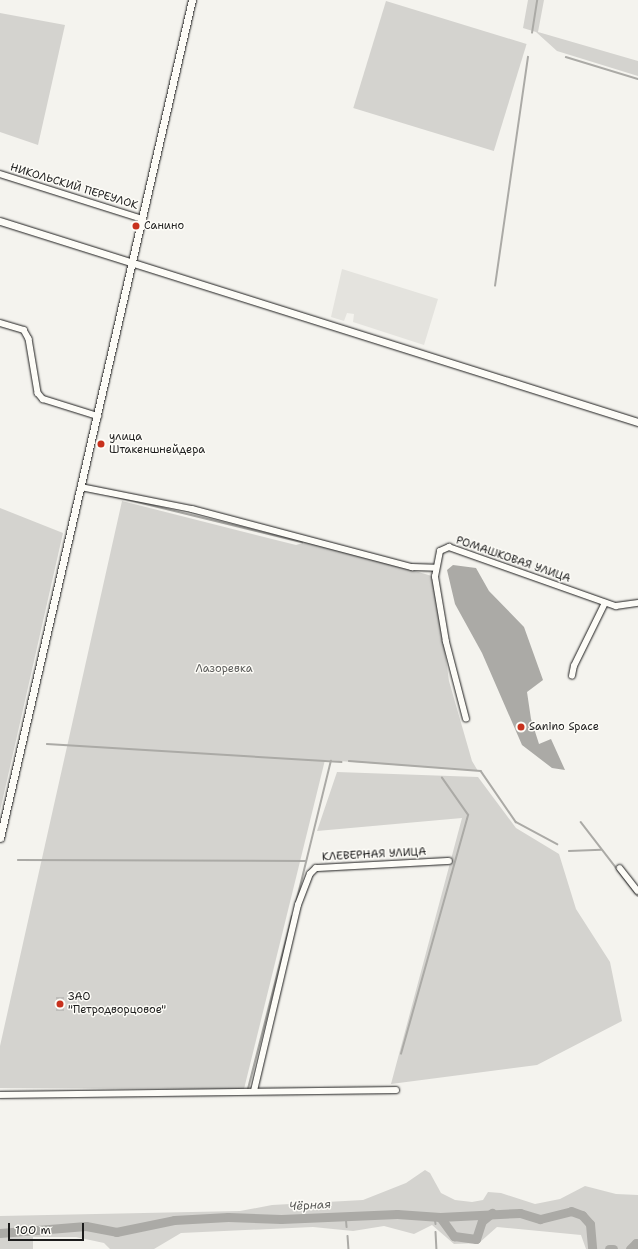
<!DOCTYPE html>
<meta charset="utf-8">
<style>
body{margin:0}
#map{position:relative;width:638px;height:1249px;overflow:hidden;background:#f4f3ee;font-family:"Shantell Sans",sans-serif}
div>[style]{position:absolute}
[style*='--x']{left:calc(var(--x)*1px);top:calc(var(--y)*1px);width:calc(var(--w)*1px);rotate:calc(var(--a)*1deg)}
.built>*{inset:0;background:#e4e3de}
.green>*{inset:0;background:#d4d3cf;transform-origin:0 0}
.water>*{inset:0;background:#abaaa6}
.stream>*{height:1.5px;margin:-0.75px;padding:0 0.75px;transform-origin:0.75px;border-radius:0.75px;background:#abaaa6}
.river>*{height:9px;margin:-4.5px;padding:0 4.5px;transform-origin:4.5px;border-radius:4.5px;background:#abaaa6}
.building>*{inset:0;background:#bebdba;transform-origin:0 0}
.roads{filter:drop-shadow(0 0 1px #1c1c1c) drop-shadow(0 0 1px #1c1c1c)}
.minor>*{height:5.5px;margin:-2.75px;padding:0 2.75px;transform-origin:2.75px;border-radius:2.75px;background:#fdfcf7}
.tertiary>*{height:7px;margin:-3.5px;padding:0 3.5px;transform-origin:3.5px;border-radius:3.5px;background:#fdfcf7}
.dots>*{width:11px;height:11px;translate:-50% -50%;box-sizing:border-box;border:2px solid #fdfcf7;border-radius:50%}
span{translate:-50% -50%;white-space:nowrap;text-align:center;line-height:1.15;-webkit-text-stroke:3px #fdfcf7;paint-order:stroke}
.street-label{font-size:11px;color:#1c1c1c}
.poi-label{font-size:11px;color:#1c1c1c}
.left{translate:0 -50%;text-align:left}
.park-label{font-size:11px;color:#5c5c5b}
.water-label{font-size:12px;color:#5c5c5a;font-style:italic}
.scale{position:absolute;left:8px;top:1223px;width:76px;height:18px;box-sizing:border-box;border:2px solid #1c1c1c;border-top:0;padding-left:5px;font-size:12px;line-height:14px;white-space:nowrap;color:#1c1c1c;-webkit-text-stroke:3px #fdfcf7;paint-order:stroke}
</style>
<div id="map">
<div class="built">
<div style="clip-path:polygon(342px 269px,438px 299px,424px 345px,353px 322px,354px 314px,347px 313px,344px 321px,331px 317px)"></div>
</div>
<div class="green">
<div style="clip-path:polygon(528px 0,544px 0,538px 32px,638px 61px,638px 76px,557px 51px,536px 32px,523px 28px)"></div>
<div style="left:386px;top:1px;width:147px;height:112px;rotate:17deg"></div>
<div style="clip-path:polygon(0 13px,65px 25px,38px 145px,0 132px)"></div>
<div style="clip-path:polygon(122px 501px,296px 545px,313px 540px,435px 577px,449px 681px,472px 761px,478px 771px,325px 760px,244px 1089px,0 1088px,0 1046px)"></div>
<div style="clip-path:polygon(0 508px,63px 533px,0 811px)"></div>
<div style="clip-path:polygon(337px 772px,478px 777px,516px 828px,559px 854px,576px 909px,610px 962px,622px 1021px,537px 1065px,391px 1084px,462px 818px,317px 831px)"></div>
<div style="clip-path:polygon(425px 1170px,430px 1173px,441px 1193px,455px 1200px,472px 1202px,483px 1200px,488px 1192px,501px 1193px,535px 1204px,560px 1199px,585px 1186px,616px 1194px,638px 1195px,638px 1249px,586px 1249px,581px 1235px,497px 1227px,479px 1243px,454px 1244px,432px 1225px,414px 1234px,384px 1226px,353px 1231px,313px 1227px,181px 1233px,154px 1249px,110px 1249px,104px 1243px,76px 1237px,33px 1237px,33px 1249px,0 1249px,0 1216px,240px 1211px,272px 1205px,363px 1200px,406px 1183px)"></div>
</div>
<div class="water">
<div style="clip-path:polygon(453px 565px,476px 568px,489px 591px,524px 627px,543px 680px,527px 692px,531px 719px,539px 744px,551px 739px,565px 770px,552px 768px,522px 745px,482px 653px,455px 604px,447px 570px)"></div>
</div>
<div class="stream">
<div style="--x:532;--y:33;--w:33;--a:-81"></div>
<div style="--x:566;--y:57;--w:75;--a:17"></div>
<div style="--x:495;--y:286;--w:231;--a:-81.8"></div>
<div style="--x:109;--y:495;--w:199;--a:13.7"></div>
<div style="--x:47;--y:744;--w:295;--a:3.5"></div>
<div style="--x:349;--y:761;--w:132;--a:4.3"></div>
<div style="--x:481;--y:771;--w:62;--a:55.5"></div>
<div style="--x:516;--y:822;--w:47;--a:28.2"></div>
<div style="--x:581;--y:822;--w:93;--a:52.4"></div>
<div style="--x:569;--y:851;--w:32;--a:-2"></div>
<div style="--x:18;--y:860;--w:288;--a:0.2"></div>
<div style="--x:296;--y:903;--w:146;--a:-76.2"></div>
<div style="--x:401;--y:1054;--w:248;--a:-74.3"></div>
<div style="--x:468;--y:815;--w:45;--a:-125.1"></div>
<div style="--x:248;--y:1089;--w:178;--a:-75.7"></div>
<div style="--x:346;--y:1215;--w:12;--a:85"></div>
<div style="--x:435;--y:1217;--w:7;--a:82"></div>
<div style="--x:436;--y:1232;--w:17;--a:87"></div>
<div style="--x:348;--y:1236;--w:13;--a:86"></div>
</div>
<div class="river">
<div style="--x:440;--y:1217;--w:24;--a:54"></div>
<div style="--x:454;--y:1236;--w:22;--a:8"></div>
<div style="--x:476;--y:1239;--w:19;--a:-72"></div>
<div style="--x:482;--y:1221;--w:13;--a:-39"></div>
<div style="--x:0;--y:1233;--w:86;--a:-4.7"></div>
<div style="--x:86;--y:1226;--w:31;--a:11"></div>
<div style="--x:116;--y:1232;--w:59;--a:-11.7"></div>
<div style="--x:174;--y:1220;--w:54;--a:-3.2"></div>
<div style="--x:228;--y:1217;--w:53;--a:2.2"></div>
<div style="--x:281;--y:1219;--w:116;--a:-2.5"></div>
<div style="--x:397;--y:1214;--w:43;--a:4"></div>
<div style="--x:440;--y:1217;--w:80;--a:-2.9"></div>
<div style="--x:520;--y:1213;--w:21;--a:17"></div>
<div style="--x:540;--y:1219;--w:32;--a:-14"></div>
<div style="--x:571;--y:1211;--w:12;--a:20"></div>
<div style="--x:582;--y:1215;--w:12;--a:48"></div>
<div style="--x:590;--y:1224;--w:25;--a:85"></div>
<div style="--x:609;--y:1249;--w:4;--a:0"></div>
<div style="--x:630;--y:1249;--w:8;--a:-45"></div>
<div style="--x:636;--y:1243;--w:4;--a:56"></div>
</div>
<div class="building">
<div style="left:56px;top:997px;width:8px;height:14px"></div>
</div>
<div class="roads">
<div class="minor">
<div style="--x:0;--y:174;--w:150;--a:17.5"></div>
<div style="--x:0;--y:323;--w:25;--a:16"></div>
<div style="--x:24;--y:330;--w:10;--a:61"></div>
<div style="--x:29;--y:339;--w:55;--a:80.5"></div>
<div style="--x:38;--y:393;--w:8;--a:50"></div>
<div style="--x:43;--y:399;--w:58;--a:17.2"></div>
<div style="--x:81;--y:487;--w:113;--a:11.2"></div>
<div style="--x:192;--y:509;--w:228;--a:14.8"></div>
<div style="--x:412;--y:567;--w:24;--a:2"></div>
<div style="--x:572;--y:676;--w:10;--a:-79"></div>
<div style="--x:574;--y:666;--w:70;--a:-63.8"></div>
<div style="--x:466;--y:719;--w:80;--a:-104.6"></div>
<div style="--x:446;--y:642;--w:66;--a:-99.6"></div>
<div style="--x:435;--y:577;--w:26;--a:-79"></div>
<div style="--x:440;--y:551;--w:10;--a:-24"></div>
<div style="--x:449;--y:547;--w:177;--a:19.5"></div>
<div style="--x:616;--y:606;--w:22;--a:-8"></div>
<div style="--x:620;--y:868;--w:29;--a:52"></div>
<div style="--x:254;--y:1091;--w:191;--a:-76.7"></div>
<div style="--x:298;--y:905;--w:33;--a:-69"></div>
<div style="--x:310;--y:874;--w:8;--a:-45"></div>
<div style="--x:316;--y:868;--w:133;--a:-3"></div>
<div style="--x:0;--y:1095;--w:396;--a:-0.7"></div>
</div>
<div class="tertiary">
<div style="--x:0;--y:221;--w:669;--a:17.49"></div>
<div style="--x:0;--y:838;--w:860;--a:-77.1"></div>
</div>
</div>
<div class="dots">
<div style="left:136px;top:226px;background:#c8321e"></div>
<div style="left:101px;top:444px;background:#c8321e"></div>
<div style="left:521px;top:727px;background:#c8321e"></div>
<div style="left:60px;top:1004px;background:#c8321e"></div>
</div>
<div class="street-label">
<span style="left:74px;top:187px;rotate:17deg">НИКОЛЬСКИЙ ПЕРЕУЛОК</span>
<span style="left:513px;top:560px;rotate:19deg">РОМАШКОВАЯ УЛИЦА</span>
<span style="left:374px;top:855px;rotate:-3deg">КЛЕВЕРНАЯ УЛИЦА</span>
</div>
<div class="poi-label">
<span class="left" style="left:144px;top:226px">Санино</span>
<span class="left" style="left:109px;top:444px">улица<br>Штакеншнейдера</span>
<span class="left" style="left:529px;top:727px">Sanino Space</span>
<span class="left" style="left:68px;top:1004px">ЗАО<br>"Петродворцовое"</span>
</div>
<div class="park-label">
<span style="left:224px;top:669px">Лазоревка</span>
</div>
<div class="water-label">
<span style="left:310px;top:1206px;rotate:-3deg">Чёрная</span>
</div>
<div class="scale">100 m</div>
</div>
